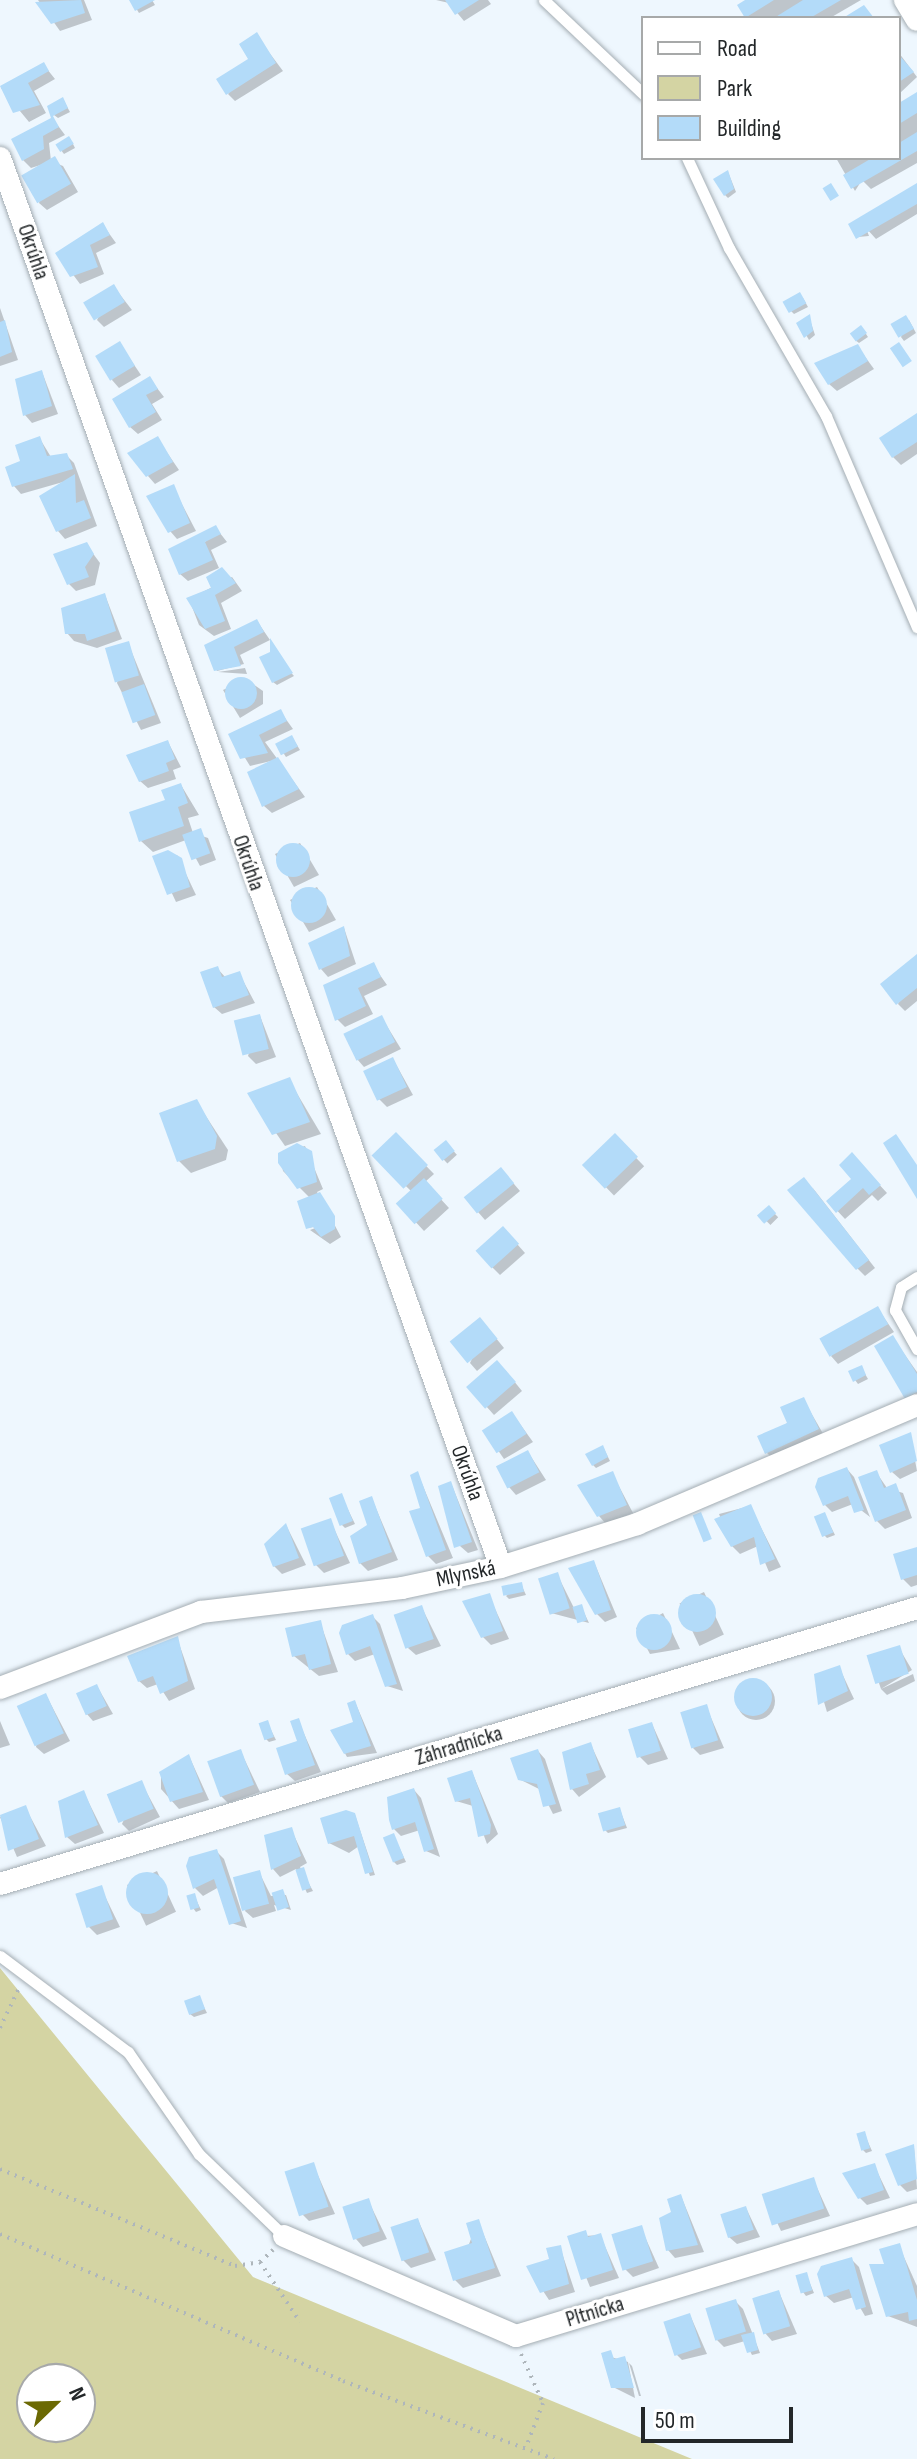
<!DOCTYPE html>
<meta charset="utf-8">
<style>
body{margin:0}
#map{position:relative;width:917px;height:2459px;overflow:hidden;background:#eef7fe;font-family:"Sofia Sans Condensed",sans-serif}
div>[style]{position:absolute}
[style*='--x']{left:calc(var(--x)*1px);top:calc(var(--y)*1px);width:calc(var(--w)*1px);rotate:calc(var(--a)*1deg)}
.green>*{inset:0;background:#d4d4a3}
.shadow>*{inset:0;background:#0003;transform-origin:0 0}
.round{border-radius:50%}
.building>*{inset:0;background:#b3dbf9;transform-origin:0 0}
.path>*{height:4px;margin-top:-2px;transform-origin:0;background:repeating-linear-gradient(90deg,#aeb6bb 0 2px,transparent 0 8px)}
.roads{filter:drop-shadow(0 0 2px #a4adb3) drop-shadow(0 0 2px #a4adb3)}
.lane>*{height:11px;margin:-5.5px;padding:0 5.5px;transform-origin:5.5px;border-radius:5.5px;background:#fff}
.street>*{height:22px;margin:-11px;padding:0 11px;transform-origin:11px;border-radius:11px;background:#fff}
span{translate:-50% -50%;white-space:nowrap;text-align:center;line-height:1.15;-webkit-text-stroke:6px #fff;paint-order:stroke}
.street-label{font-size:22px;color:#232729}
.legend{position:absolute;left:641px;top:16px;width:260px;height:144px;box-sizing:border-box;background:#fff;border:2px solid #a7a9a9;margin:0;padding:10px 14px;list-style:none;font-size:24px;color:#232729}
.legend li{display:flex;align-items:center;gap:16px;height:40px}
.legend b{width:40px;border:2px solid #a7a9a9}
.north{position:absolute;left:16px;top:2363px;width:80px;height:80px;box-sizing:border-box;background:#fff;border:2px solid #a7a9a9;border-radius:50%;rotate:67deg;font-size:22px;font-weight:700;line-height:32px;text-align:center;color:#232729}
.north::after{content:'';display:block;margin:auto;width:28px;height:36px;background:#6b6903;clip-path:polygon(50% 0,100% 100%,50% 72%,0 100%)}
.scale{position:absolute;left:641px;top:2407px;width:152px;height:36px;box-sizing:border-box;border:4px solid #232729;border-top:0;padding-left:10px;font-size:24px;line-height:28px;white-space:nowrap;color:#232729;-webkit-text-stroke:6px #fff;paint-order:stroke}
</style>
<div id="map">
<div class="green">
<div style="clip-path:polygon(evenodd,0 1968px,253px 2277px,692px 2459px,0 2459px,0 1968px,80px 2379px,80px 2427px,32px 2427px,32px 2379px,80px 2379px)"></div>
</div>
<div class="shadow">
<div style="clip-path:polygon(38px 0,84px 0,92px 20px,60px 31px)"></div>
<div style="clip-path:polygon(131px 0,152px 0,155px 5px,139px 13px)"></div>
<div style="clip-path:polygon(436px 0,488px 0,491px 4px,464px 21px,449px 3px)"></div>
<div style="clip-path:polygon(749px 0,861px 0,830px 18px,748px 18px,740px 6px)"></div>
<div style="clip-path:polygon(256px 35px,283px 71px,235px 101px,228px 94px,251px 60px)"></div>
<div style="clip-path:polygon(899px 53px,917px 77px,899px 94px)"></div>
<div style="clip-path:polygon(43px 64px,55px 79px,34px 91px,46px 113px,29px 122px,1px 88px)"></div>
<div style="clip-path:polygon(917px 94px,917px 163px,871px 189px,862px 180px,855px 191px,836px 158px,899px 158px,899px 105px)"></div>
<div style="clip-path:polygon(65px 103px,70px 112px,58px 118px,54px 115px)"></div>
<div style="clip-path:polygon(53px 119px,65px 135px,49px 143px,51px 161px,63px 166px,78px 192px,47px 210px,39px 203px,50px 162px,31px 168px,23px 160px)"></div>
<div style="clip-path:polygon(72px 142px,75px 148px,64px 154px,57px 145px)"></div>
<div style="clip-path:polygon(728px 172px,736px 192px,728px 198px,725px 195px)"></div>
<div style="clip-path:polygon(917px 184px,917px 214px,876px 239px,866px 228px,869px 236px,858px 237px,851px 224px)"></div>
<div style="clip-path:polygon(103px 225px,116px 243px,96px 253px,104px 274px,80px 284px,57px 253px)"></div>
<div style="clip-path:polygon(114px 287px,132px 310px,104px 327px,97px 320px)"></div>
<div style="clip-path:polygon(803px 298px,808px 307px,794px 314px,791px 311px)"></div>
<div style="clip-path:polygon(0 308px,18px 360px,0 366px)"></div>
<div style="clip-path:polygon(809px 317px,815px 335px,809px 340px,799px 323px)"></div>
<div style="clip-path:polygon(909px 320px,916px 333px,904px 341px,901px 337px)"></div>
<div style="clip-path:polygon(864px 331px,868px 337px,859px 343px,855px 340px)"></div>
<div style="clip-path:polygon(120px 344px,141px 375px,119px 388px,112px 380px)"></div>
<div style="clip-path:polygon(858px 347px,874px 369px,837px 391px,829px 384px)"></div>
<div style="clip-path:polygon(42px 372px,58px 414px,32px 423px,25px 415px)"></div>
<div style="clip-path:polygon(150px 379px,164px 397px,152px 404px,162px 420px,138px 434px,130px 427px)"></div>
<div style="clip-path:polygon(917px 415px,917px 454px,901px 465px,893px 457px)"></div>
<div style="clip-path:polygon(157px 438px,179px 470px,155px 484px,148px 476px)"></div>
<div style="clip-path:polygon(40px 439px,51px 457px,66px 455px,74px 463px,97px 526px,65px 539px,58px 531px,63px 482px,21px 494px,14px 486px)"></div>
<div style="clip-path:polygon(173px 487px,196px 531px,177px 539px,170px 531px)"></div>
<div style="clip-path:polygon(216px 528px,227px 542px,211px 550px,219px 568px,188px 581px,180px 574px)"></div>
<div style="clip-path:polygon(86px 544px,100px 563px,95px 585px,76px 591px,69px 584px)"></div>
<div style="clip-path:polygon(232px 577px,242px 591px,221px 603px,231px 629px,214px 636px,199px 625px,189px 599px)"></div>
<div style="clip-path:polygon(105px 595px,122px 639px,97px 648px,74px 641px,67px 633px)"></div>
<div style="clip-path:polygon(257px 621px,270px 640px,240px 655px,244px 664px,217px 671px,206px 646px)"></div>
<div style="clip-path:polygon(128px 643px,161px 723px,141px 730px,117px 683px)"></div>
<div style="clip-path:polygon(271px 650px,294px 676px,277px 685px,273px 682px)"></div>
<div style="clip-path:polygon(245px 668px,247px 674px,218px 672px)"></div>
<div style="clip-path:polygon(246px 679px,263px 691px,263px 704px,240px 718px,223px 690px)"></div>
<div style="clip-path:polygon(280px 711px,293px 729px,265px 742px,305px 797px,272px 813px,264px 806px,271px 761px,250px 766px,231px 735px)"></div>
<div style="clip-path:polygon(292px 737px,300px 750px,286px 757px,278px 745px)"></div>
<div style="clip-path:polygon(168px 742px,181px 767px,173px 770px,176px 779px,148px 788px,140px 781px)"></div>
<div style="clip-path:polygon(181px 785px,199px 815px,188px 818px,193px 833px,208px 838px,216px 860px,200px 866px,186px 840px,153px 852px,141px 841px)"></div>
<div style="clip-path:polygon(300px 843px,319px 875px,294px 887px,275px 854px)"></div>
<div style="clip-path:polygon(177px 855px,196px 895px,176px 902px,155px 857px)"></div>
<div style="clip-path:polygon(317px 887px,336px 920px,309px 932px,290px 900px)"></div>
<div style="clip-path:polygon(344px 928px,356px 964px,328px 977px,321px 969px)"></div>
<div style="clip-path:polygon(917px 957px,917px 1001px,905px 1011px,898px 1004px)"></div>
<div style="clip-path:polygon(373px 965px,387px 985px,364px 996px,373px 1014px,345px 1027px,337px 1019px)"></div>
<div style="clip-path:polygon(217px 968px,226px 978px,239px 973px,255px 1003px,222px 1014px,214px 1007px)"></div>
<div style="clip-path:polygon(260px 1016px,276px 1057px,256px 1064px,248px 1056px)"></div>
<div style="clip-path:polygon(382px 1018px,401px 1049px,364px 1067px,357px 1059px)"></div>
<div style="clip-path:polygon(393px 1059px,413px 1095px,387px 1107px,379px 1099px)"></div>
<div style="clip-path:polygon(289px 1080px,321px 1134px,285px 1146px,249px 1094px)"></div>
<div style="clip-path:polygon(196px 1101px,228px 1150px,226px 1160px,191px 1173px,179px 1161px)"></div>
<div style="clip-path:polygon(396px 1135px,434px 1174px,425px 1182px,449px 1208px,424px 1231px,399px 1204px,412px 1192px,375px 1156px)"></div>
<div style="left:615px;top:1136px;width:42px;height:42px;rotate:46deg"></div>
<div style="left:446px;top:1143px;width:16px;height:13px;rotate:47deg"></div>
<div style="clip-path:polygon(305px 1146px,323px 1189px,317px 1192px,341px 1237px,330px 1244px,310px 1230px,323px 1225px,308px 1228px,310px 1198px,283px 1171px,280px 1154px)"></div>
<div style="clip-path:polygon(852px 1155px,887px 1193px,878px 1201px,872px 1195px,845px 1219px,829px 1202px,854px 1179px)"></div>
<div style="clip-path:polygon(508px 1177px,520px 1191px,485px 1220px,478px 1212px)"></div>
<div style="clip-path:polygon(812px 1187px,875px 1268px,865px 1276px,857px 1268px)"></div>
<div style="left:769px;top:1208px;width:13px;height:11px;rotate:45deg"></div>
<div style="clip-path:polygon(510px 1236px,525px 1253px,500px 1275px,492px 1267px)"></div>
<div style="clip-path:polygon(878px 1309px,894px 1332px,838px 1364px,831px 1356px)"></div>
<div style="clip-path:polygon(487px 1327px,504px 1348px,477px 1371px,470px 1363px)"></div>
<div style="clip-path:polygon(900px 1348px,917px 1372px,917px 1404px,907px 1398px)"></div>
<div style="clip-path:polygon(861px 1367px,868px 1379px,858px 1384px,855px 1380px)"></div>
<div style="clip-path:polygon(505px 1370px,522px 1391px,494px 1415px,469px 1387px)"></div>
<div style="clip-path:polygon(803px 1399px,825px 1437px,774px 1460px,767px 1453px)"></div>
<div style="clip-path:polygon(512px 1413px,533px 1442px,504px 1459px,484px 1430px)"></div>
<div style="clip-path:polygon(910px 1434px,917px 1471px,900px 1479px,892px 1472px)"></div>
<div style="clip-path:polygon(603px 1447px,610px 1461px,596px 1468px,593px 1465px)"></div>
<div style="clip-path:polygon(528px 1452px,546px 1480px,516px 1495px,509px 1487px)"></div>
<div style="clip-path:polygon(847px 1469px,854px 1477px,870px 1517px,853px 1504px,832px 1512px,824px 1504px)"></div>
<div style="clip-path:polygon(876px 1472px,887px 1488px,903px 1493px,912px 1518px,885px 1529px,877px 1521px,860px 1478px)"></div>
<div style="clip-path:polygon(612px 1473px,633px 1513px,606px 1524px,599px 1516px)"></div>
<div style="clip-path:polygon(418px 1474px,453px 1558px,436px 1564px,428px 1556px)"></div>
<div style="clip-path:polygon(451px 1483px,478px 1550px,468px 1553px,460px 1546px)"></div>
<div style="clip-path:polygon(341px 1495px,355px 1524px,345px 1528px,342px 1525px)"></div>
<div style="clip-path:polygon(372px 1499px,398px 1560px,368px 1571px,360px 1563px)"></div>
<div style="clip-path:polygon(750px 1506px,781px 1567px,769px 1572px,758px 1546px,740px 1554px,732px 1546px,719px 1514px)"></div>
<div style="clip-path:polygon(825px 1515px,835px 1535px,827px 1538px,824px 1535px)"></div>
<div style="clip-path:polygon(330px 1520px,350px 1563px,324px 1573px,316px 1565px)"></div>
<div style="clip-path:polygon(286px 1525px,306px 1565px,282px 1574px,274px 1566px)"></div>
<div style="clip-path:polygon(917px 1549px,917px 1585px,911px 1587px,903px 1579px)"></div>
<div style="clip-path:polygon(594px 1562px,617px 1617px,605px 1622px,597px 1614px)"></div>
<div style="clip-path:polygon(557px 1574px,574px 1608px,581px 1606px,589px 1623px,551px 1613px)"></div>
<div style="clip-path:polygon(521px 1584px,526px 1595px,509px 1599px,506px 1596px)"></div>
<div style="left:704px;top:1592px;width:47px;height:27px;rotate:65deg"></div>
<div style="clip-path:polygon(489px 1596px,509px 1639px,491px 1645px,483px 1637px)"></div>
<div style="clip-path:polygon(422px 1608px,441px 1646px,416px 1655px,408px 1648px)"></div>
<div style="clip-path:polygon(663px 1613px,680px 1649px,650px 1654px,636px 1628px)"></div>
<div style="clip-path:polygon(372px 1616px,380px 1624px,403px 1691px,387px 1686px,375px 1654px,355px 1661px,348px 1654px)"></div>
<div style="clip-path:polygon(320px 1622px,338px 1672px,319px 1676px,294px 1656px)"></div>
<div style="clip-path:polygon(177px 1638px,195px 1689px,169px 1701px,158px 1684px,147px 1688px,139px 1681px)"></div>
<div style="clip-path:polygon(899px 1648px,912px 1670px,881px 1689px,870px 1657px)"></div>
<div style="clip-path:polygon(839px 1667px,854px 1699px,827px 1712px,816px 1675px)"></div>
<div style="clip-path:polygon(913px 1674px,915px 1681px,887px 1695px,881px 1689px)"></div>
<div class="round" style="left:737px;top:1682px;width:38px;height:38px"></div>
<div style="clip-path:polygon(97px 1686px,113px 1714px,93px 1721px,86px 1713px)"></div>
<div style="clip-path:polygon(46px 1695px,70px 1741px,44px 1754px,36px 1747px)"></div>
<div style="clip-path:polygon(355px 1702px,377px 1753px,347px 1757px,333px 1731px,356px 1723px)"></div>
<div style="clip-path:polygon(706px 1706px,724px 1748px,700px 1755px,693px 1748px)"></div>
<div style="clip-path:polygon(298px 1720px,321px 1772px,295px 1781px,287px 1774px,300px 1742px)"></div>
<div style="clip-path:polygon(0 1721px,10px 1745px,0 1748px)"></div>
<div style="clip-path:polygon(267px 1722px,276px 1740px,269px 1742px,266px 1739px)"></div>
<div style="clip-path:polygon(652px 1724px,668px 1759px,648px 1765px,640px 1757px)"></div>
<div style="clip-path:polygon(591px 1745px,606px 1777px,579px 1797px,572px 1789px)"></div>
<div style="clip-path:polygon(538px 1751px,545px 1759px,562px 1811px,553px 1814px,541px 1790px,519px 1779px)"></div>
<div style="clip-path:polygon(241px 1752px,260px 1792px,228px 1803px,221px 1796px)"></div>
<div style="clip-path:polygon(189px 1756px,209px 1800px,179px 1809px,161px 1789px,161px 1773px)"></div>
<div style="clip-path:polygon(472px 1772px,498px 1834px,487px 1844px,473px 1806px,456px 1801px)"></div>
<div style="clip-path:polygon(141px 1782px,160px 1817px,129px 1831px,122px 1824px)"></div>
<div style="clip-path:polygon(414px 1790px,421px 1798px,440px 1857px,426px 1851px,420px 1830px,401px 1836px,394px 1829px)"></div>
<div style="clip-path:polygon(84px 1793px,104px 1833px,75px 1844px,67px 1837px)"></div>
<div style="clip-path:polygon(25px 1807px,46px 1846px,17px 1857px,0 1817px)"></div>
<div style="clip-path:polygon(620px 1810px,627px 1828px,608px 1833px,605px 1830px)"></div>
<div style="clip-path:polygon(355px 1815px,375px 1875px,370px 1876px,359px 1846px,349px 1853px,329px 1843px)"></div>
<div style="clip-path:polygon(291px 1829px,307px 1863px,300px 1867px,313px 1891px,307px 1893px,296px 1869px,280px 1877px,273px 1869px,266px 1836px)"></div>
<div style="clip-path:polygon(394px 1836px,406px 1862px,397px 1865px,394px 1862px)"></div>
<div style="clip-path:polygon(216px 1851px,224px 1859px,247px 1928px,231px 1923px,219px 1887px,203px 1896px,195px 1888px,191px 1859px)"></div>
<div style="left:157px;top:1871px;width:45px;height:33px;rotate:65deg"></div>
<div style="clip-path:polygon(259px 1872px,271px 1896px,286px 1895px,291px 1910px,274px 1905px,276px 1911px,253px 1918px,245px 1911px)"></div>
<div style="clip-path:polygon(101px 1888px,120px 1927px,97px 1935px,89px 1927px)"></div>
<div style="clip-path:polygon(194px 1895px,201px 1910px,196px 1912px,193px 1908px)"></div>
<div style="clip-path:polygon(199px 1997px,207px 2013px,194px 2017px,190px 2014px)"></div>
<div style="clip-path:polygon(864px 2133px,872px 2151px,866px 2153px,863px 2150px)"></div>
<div style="clip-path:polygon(914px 2147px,917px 2189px,907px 2192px,899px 2184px)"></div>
<div style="clip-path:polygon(313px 2164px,335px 2214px,309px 2221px,301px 2213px)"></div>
<div style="clip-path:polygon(874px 2165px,890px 2198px,867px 2205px,859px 2197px)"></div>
<div style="clip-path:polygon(813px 2179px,830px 2216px,781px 2231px,764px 2194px)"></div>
<div style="clip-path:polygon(681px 2196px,704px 2252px,675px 2258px,668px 2250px)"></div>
<div style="clip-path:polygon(368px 2200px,387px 2239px,363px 2247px,356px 2239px)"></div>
<div style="clip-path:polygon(746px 2208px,760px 2237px,737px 2244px,729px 2237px)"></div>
<div style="clip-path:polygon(418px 2220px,436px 2260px,411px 2268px,403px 2260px)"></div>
<div style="clip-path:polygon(478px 2221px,501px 2276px,463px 2288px,455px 2280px)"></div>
<div style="clip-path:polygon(641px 2228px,659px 2268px,633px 2277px,625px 2269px)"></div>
<div style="clip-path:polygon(600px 2235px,619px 2278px,590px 2287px,570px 2237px)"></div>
<div style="clip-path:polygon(899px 2246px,917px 2286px,917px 2327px,888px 2316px,886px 2266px)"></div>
<div style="clip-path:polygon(560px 2247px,575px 2292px,549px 2300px,528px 2268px,552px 2261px)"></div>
<div style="clip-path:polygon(851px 2259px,859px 2267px,873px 2314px,865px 2316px,854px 2297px,834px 2303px,826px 2296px)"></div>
<div style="clip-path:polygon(806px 2274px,814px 2293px,806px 2296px,803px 2292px)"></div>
<div style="clip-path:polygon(779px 2292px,797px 2334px,772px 2341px,765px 2333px)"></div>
<div style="clip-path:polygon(735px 2301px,743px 2309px,760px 2353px,752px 2355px,745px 2341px,724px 2347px,717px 2340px)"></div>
<div style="clip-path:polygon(690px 2315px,707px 2354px,682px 2360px,674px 2352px)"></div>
<div style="clip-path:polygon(604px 2355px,628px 2362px,635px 2398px,613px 2387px)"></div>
<div style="clip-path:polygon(629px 2363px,632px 2366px,641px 2396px,639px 2396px)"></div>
</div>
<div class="building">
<div style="clip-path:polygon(81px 0,85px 13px,51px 24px,35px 2px)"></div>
<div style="clip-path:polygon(129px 0,155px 0,135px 11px)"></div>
<div style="clip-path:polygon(445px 0,479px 0,455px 15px)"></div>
<div style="clip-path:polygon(745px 0,774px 0,745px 18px,737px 5px)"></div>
<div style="clip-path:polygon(803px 0,841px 0,810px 18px,774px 18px)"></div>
<div style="clip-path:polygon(864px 5px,874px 18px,843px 18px)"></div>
<div style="clip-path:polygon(257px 32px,276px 63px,226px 95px,216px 79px,248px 59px,239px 44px)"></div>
<div style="clip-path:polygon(899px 55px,914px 72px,899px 82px)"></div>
<div style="clip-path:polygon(44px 62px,49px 71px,28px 83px,40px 105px,13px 113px,0 86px)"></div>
<div style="clip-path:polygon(917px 92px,917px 113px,899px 124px,899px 103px)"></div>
<div style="clip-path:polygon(63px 97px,68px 108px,53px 116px,59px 127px,43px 136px,44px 149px,22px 161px,11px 139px,51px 118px,47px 106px)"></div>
<div style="clip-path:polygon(917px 132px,917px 151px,851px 189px,843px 175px,872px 158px,899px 158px,899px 143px)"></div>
<div style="left:69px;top:136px;width:9px;height:16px;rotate:58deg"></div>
<div style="left:55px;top:156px;width:32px;height:39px;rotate:60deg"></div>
<div style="clip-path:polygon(728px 170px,734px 189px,724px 196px,713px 179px)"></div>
<div style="left:831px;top:183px;width:15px;height:10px;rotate:58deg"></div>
<div style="clip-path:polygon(917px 183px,917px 204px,856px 239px,848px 224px)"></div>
<div style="clip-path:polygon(103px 222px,110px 235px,90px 245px,98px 267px,70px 277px,55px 253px)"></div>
<div style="left:114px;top:284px;width:21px;height:36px;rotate:59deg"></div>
<div style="left:800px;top:292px;width:13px;height:20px;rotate:61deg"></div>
<div style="clip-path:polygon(810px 314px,813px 331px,804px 338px,796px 323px)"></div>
<div style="left:906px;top:315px;width:16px;height:18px;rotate:60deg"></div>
<div style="clip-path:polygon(5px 320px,12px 352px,0 357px,0 322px)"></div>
<div style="left:861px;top:325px;width:10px;height:14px;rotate:53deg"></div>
<div style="left:120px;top:341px;width:29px;height:29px;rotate:59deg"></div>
<div style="left:899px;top:342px;width:23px;height:11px;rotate:56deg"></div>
<div style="clip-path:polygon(858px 344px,868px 361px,828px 385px,814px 363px)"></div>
<div style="clip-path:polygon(42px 370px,52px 406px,23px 416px,15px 379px)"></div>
<div style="clip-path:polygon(150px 376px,158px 389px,146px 395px,156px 412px,129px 428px,112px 399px)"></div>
<div style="clip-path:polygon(917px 413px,917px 442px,892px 458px,879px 438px)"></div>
<div style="clip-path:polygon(40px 436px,47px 456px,67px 453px,73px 469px,12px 487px,5px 467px,20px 461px,15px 445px)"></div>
<div style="clip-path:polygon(158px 436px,173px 462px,146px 477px,127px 453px)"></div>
<div style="clip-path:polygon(75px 474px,76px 503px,84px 500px,91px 518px,56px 532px,39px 496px)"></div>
<div style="clip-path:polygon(174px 484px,190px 523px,168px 533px,146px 496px)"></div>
<div style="clip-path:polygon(216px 525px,221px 534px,205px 542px,213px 560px,179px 575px,168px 549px)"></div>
<div style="clip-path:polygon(87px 542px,94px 554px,85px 567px,89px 577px,67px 585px,53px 554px)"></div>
<div style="clip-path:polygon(222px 567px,236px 583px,215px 595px,225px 621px,205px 629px,186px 598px,211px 588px,206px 577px)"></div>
<div style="clip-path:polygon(105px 593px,116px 631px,87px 641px,85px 634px,65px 634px,61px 608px)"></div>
<div style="clip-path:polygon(257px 619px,264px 632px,234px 647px,241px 666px,214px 671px,204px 645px)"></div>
<div style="clip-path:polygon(270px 638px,293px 673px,272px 683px,259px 657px,270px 652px)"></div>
<div style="left:129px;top:641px;width:36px;height:25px;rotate:74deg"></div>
<div class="round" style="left:225px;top:677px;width:32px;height:32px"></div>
<div style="left:144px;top:684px;width:33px;height:24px;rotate:70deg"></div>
<div style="clip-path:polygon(281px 709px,287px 721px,259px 735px,268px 753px,240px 759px,228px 734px)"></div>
<div style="left:292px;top:735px;width:13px;height:19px;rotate:63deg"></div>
<div style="clip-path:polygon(168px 740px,175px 759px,166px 763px,169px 771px,139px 782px,126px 755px)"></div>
<div style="clip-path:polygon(278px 757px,299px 789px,262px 807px,247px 772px)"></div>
<div style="clip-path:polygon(181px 783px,188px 803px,178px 807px,184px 826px,139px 842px,129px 812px,165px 800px,161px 790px)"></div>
<div style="left:201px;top:828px;width:27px;height:20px;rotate:70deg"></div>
<div class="round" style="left:276px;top:843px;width:34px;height:34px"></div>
<div style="clip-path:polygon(168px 850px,182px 858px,190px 887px,167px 895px,152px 856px)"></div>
<div class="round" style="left:291px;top:887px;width:36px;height:36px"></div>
<div style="clip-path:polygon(344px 926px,350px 956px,319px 970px,308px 943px)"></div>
<div style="clip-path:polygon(917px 954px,917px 988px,896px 1005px,880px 984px)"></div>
<div style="clip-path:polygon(374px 962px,381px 977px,358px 988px,366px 1006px,335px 1021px,323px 985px)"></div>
<div style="clip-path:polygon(218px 966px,222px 977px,240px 971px,249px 995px,213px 1008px,200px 972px)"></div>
<div style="left:260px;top:1014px;width:36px;height:27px;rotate:76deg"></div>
<div style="left:382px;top:1015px;width:30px;height:43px;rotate:64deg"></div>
<div style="left:393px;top:1057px;width:33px;height:33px;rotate:65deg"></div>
<div style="clip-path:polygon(290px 1077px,310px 1122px,272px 1135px,247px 1093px)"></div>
<div style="clip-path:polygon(197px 1099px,217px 1136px,215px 1149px,177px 1162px,159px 1113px)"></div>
<div style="left:396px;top:1132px;width:46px;height:34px;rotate:46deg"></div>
<div style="left:615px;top:1133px;width:33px;height:46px;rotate:46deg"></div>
<div style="clip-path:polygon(896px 1134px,917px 1165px,917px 1199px,883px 1143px)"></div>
<div style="left:446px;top:1140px;width:14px;height:16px;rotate:51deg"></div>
<div style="clip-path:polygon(297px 1143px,312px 1151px,317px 1182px,297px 1189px,278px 1163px,278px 1153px)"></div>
<div style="clip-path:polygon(852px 1152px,881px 1185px,869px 1195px,863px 1188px,836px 1213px,826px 1201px,851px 1179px,839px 1165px)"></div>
<div style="left:501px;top:1167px;width:21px;height:48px;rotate:51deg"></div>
<div style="clip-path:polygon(804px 1177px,869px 1260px,856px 1270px,787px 1190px)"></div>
<div style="left:424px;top:1178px;width:28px;height:38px;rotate:48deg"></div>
<div style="clip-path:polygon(320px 1192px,335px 1216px,335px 1229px,321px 1237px,313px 1227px,306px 1229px,297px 1201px)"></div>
<div style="left:769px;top:1205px;width:11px;height:16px;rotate:49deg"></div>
<div style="left:503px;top:1226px;width:24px;height:37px;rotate:48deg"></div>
<div style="left:878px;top:1306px;width:21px;height:67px;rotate:61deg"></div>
<div style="left:480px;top:1317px;width:28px;height:39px;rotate:51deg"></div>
<div style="clip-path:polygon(893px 1335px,917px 1374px,917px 1392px,905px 1399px,874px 1346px)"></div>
<div style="left:497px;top:1360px;width:29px;height:41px;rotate:49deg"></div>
<div style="clip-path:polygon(862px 1365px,866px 1375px,853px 1382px,848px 1371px)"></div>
<div style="clip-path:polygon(804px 1397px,819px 1429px,765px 1454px,757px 1436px,787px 1423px,780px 1407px)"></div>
<div style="left:512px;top:1411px;width:27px;height:36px;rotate:57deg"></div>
<div style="clip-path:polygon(911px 1432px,917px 1461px,890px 1473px,879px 1445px)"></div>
<div style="clip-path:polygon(603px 1445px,608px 1457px,592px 1466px,585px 1454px)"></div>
<div style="left:528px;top:1450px;width:25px;height:36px;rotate:63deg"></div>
<div style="clip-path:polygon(847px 1467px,864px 1510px,854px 1513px,848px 1496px,823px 1506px,815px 1487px,818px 1478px)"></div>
<div style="clip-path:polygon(877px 1470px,884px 1488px,896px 1483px,906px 1510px,875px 1522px,858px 1477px)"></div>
<div style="clip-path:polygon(418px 1471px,446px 1550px,426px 1557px,409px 1511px,420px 1508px,410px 1475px)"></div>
<div style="clip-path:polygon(613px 1471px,627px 1505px,597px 1517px,577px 1485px)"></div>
<div style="clip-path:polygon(451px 1481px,472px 1542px,454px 1548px,438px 1486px)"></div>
<div style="left:342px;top:1493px;width:30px;height:14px;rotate:69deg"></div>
<div style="clip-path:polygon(372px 1496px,392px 1552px,359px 1564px,350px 1536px,367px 1525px,359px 1501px)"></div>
<div style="clip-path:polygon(751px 1504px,775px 1559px,760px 1565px,754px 1537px,731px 1547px,714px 1519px)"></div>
<div style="left:701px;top:1512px;width:29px;height:9px;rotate:68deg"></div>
<div style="left:825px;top:1512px;width:22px;height:12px;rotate:68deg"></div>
<div style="left:331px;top:1518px;width:40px;height:32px;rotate:71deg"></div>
<div style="clip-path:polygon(286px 1523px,299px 1558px,273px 1567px,264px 1544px)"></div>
<div style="clip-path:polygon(917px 1547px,917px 1575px,901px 1580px,893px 1554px)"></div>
<div style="clip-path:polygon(594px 1560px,611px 1610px,595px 1615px,568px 1568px)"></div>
<div style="left:558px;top:1572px;width:38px;height:21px;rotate:72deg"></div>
<div style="left:522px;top:1582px;width:10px;height:21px;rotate:79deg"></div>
<div style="clip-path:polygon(490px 1593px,503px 1631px,481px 1638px,462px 1601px)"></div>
<div class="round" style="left:678px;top:1594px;width:38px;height:38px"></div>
<div style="left:582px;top:1604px;width:17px;height:10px;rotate:73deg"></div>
<div style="left:422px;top:1605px;width:36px;height:30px;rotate:71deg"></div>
<div class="round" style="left:636px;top:1614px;width:36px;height:36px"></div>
<div style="clip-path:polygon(373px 1614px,397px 1684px,385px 1687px,370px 1646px,346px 1655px,339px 1633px,342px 1625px)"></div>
<div style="clip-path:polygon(321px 1620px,331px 1664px,309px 1670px,305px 1654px,292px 1657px,285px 1628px)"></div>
<div style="clip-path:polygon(178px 1636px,188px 1681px,160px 1694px,153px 1676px,138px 1682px,127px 1656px)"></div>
<div style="left:900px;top:1645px;width:30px;height:35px;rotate:73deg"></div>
<div style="clip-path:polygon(840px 1665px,848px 1691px,818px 1705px,814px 1674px)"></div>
<div class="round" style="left:734px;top:1678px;width:38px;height:38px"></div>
<div style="left:97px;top:1684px;width:24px;height:23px;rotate:66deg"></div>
<div style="left:46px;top:1693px;width:44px;height:32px;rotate:66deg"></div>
<div style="clip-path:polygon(355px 1700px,371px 1746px,344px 1754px,330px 1730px,353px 1722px,347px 1703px)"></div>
<div style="left:707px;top:1704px;width:38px;height:28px;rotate:73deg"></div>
<div style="clip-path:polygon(299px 1718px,315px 1765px,285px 1775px,276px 1748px,297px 1741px,290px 1721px)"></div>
<div style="left:268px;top:1720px;width:18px;height:10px;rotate:71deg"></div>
<div style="left:652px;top:1722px;width:30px;height:25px;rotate:73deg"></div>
<div style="clip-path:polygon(591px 1742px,600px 1770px,586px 1774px,589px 1784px,570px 1790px,562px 1752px)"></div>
<div style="left:241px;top:1749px;width:38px;height:36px;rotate:70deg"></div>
<div style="clip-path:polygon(538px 1749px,556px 1804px,543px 1807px,537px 1784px,518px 1780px,510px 1758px)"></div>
<div style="clip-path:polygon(189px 1754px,203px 1792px,170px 1802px,159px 1772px)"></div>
<div style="clip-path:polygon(472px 1770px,491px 1825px,490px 1834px,478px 1837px,470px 1798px,455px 1802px,447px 1778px)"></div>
<div style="left:142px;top:1780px;width:31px;height:38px;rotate:68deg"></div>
<div style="clip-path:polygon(414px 1788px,434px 1849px,424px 1852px,415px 1822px,392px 1830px,389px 1820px,387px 1797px)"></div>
<div style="clip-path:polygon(84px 1790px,98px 1825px,65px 1838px,58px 1801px)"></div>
<div style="clip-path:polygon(26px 1805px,39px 1839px,8px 1851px,0 1815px)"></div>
<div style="left:620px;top:1807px;width:19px;height:23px;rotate:74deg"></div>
<div style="clip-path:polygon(346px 1810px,355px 1813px,373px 1872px,365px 1874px,354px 1836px,328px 1844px,320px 1818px)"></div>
<div style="clip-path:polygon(292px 1827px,301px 1856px,271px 1870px,264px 1835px)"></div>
<div style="left:394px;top:1833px;width:27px;height:12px;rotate:68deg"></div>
<div style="clip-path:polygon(217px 1849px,241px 1921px,229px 1925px,214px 1879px,193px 1889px,186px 1866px,189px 1857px)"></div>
<div style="left:304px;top:1867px;width:22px;height:9px;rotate:72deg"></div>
<div style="left:260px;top:1870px;width:35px;height:28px;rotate:75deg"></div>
<div class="round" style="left:126px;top:1872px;width:42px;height:42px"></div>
<div style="left:102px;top:1885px;width:36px;height:28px;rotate:72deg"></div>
<div style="left:283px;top:1889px;width:19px;height:12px;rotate:72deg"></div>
<div style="left:195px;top:1893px;width:15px;height:9px;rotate:74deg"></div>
<div style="left:200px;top:1995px;width:15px;height:17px;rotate:70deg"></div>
<div style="left:865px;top:2131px;width:18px;height:9px;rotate:74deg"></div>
<div style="clip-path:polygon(914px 2144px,917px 2179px,898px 2186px,885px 2154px)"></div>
<div style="left:314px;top:2162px;width:47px;height:31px;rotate:72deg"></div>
<div style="clip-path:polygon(875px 2163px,884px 2190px,858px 2199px,842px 2173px)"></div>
<div style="left:814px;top:2177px;width:33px;height:55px;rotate:72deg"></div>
<div style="clip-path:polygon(681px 2194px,698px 2245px,666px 2251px,659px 2218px,671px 2212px,667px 2199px)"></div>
<div style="left:369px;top:2198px;width:35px;height:28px;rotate:72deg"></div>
<div style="left:746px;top:2206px;width:25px;height:27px;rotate:72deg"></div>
<div style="left:418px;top:2218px;width:36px;height:29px;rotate:72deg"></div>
<div style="clip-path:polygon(479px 2219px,495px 2268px,453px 2281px,444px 2252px,472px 2243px,466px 2223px)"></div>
<div style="left:642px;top:2225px;width:38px;height:32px;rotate:73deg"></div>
<div style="clip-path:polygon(586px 2230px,588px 2237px,601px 2233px,613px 2270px,581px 2280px,567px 2236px)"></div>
<div style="clip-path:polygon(900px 2243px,917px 2300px,917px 2319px,909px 2321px,908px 2312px,886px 2317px,869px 2264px,884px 2264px,879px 2249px)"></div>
<div style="clip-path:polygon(561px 2245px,569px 2284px,540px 2293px,526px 2266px,549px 2259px,546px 2248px)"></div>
<div style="clip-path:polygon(852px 2257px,866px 2307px,856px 2310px,849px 2289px,824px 2297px,817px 2274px,821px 2266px)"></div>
<div style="left:807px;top:2272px;width:19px;height:12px;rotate:74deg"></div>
<div style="left:779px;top:2290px;width:38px;height:28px;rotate:73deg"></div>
<div style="left:736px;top:2299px;width:34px;height:32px;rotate:73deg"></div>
<div style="left:690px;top:2313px;width:36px;height:28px;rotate:72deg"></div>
<div style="clip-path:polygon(754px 2332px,758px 2350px,747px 2353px,741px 2335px)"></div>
<div style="clip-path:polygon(611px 2350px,614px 2359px,625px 2356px,634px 2388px,611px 2388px,601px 2353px)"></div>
</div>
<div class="path">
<div style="--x:0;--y:2028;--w:44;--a:-64.6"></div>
<div style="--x:0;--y:2169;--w:254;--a:22.4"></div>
<div style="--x:235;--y:2266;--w:25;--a:-9"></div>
<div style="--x:260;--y:2262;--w:18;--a:-43"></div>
<div style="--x:0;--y:2234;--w:373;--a:23.2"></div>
<div style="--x:343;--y:2381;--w:225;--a:20.3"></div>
<div style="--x:260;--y:2262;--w:72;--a:56.3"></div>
<div style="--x:521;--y:2354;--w:54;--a:65.8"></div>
<div style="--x:543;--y:2403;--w:47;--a:111.1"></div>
</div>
<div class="roads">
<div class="lane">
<div style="--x:544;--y:0;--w:137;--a:43.5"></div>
<div style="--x:687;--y:158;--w:99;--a:65"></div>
<div style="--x:729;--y:248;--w:194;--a:60"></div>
<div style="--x:826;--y:416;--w:230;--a:66.7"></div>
<div style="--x:917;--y:1277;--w:19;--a:148"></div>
<div style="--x:901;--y:1287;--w:24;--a:105"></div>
<div style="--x:895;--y:1310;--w:45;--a:60.6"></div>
<div style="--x:0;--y:1956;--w:160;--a:36.9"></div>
<div style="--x:128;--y:2052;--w:124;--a:55.2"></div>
<div style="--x:199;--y:2154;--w:118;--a:44"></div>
</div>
<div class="street">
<div style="--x:905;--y:0;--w:23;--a:59"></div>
<div style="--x:0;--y:158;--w:1495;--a:70.43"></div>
<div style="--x:0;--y:1688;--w:215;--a:-20.7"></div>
<div style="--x:201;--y:1612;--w:202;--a:-6.8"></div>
<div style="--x:402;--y:1588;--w:101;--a:-12"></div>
<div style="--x:501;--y:1567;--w:143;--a:-17.5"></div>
<div style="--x:637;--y:1524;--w:304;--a:-23"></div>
<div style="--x:0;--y:1884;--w:958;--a:-16.75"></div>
<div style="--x:284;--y:2236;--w:253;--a:23.3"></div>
<div style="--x:516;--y:2336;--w:419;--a:-16.9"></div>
</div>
</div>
<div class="street-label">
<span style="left:33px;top:252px;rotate:71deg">Okrúhla</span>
<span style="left:248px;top:863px;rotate:71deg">Okrúhla</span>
<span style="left:467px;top:1473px;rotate:70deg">Okrúhla</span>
<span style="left:466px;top:1574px;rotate:-12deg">Mlynská</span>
<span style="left:459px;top:1746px;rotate:-17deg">Záhradnícka</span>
<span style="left:595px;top:2312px;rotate:-17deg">Pltnícka</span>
</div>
<ul class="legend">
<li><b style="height:10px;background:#fff"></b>Road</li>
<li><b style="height:22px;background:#d4d4a3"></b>Park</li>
<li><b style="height:22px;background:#b3dbf9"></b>Building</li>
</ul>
<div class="north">N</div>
<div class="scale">50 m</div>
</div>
